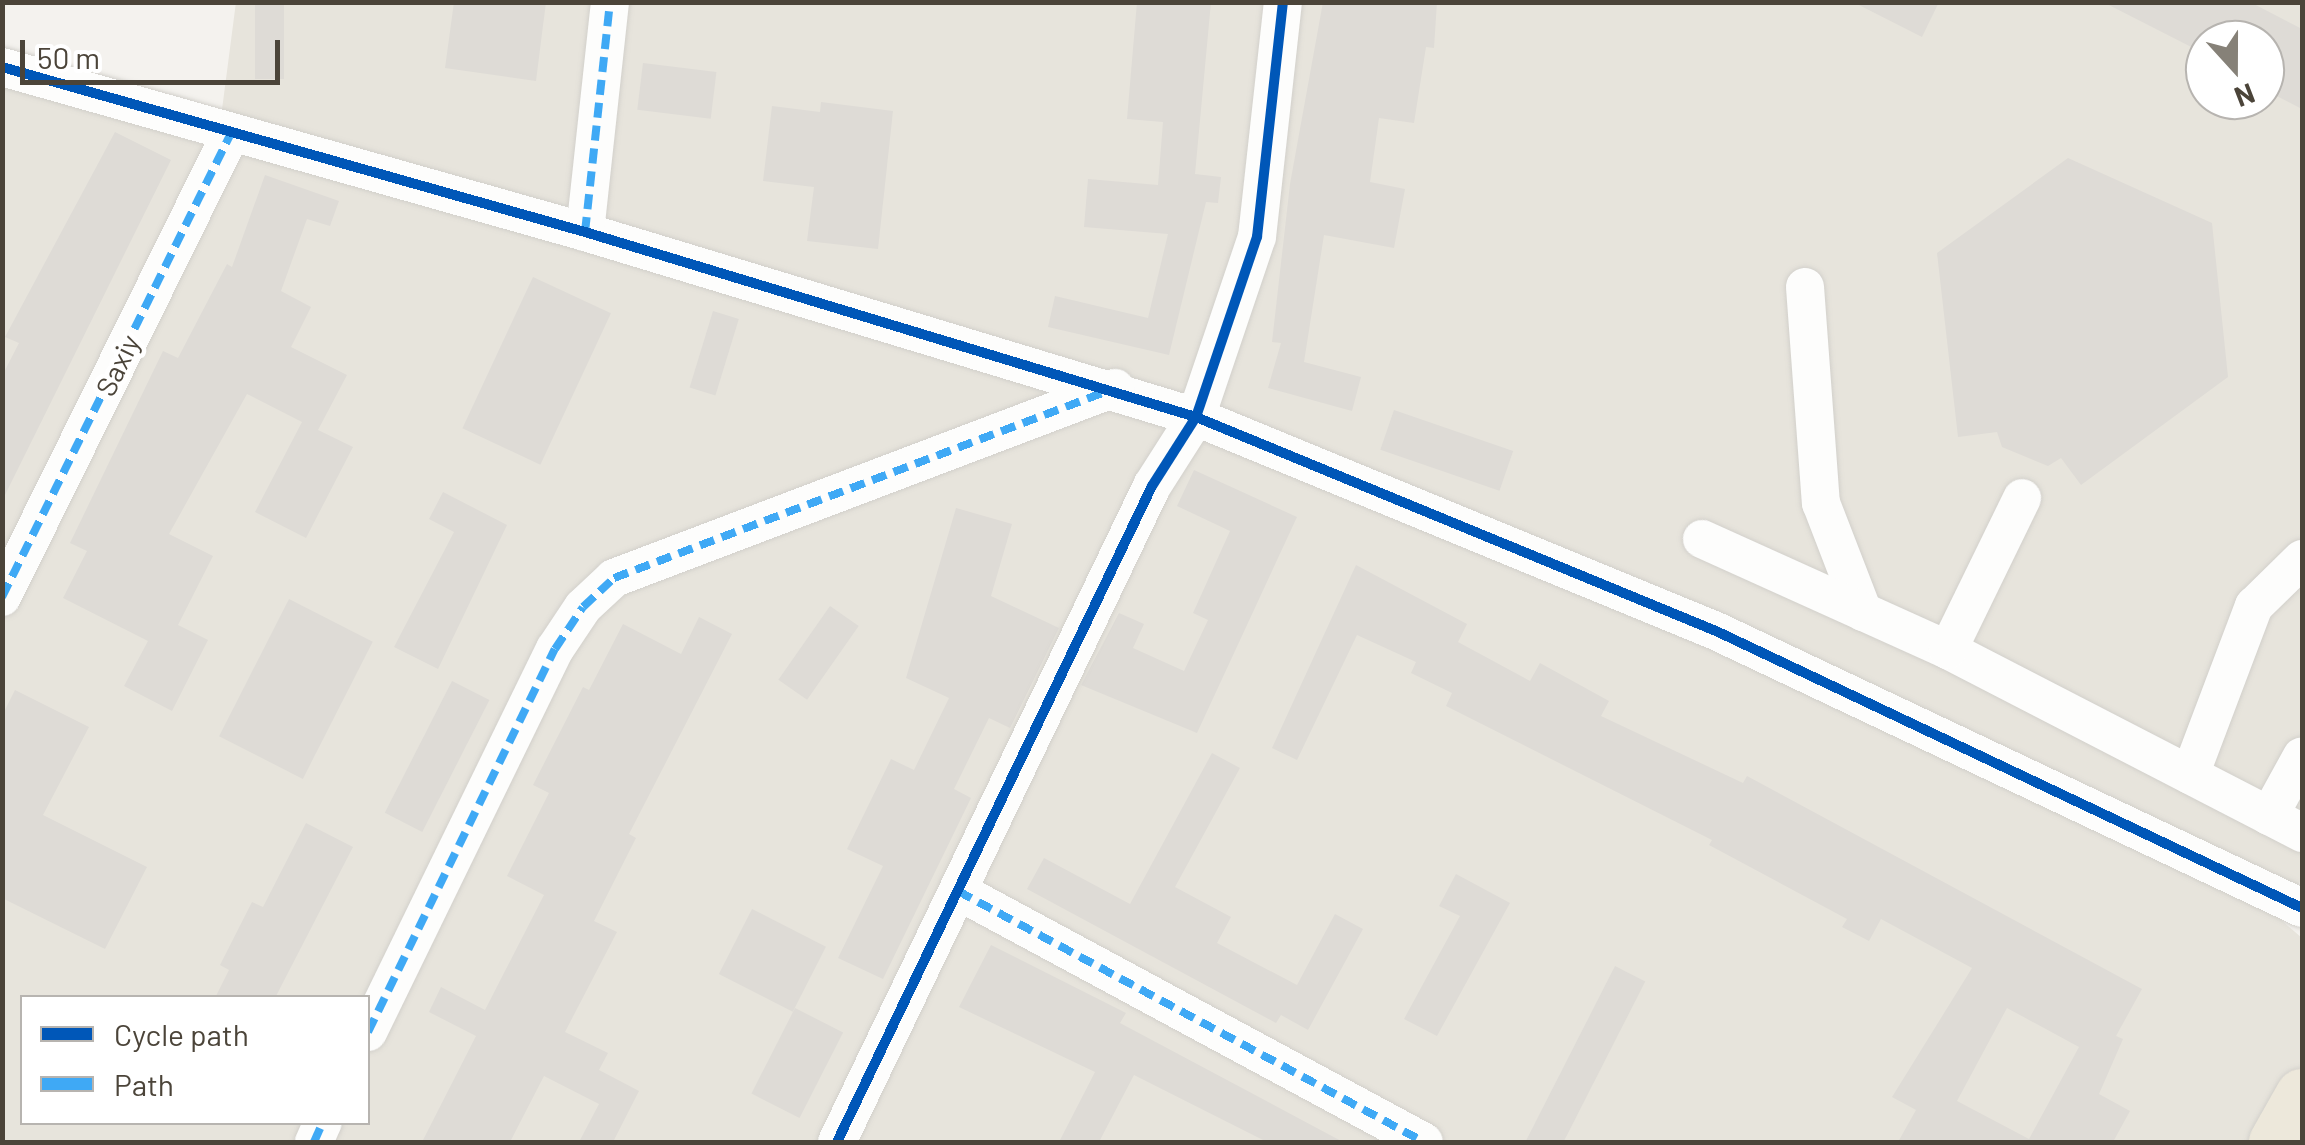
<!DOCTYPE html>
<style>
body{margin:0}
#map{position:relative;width:2305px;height:1145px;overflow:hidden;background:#f4f2ee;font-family:Barlow,sans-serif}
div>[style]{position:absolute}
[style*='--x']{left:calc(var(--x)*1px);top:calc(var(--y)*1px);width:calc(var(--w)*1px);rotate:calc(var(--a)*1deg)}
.residential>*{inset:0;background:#e7e4dc}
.building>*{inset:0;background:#dedbd6;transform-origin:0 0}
.roads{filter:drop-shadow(0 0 2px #d2d0cb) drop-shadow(0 0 2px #d2d0cb)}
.minor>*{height:38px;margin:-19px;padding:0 19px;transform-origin:19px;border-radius:19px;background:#fdfdfc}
.highway>*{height:55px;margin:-27.5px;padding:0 27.5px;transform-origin:27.5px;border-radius:27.5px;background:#ede8db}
.quiet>*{height:8px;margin-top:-4px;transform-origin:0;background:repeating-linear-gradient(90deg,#3fa9f5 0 15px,transparent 0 23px)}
.cycleway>*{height:10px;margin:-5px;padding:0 5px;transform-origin:5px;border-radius:5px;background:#0057b8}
span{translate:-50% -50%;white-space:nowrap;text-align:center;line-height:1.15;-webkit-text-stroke:9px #fff;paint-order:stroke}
.street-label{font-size:28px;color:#4b4439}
.frame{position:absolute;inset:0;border:5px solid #4b4439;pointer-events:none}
.legend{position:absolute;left:20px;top:995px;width:350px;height:130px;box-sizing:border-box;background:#fff;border:2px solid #b7b4b0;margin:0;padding:12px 18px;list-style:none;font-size:30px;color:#4b4439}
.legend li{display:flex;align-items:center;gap:20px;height:50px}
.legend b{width:50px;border:2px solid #b7b4b0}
.north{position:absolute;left:2185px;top:20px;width:100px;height:100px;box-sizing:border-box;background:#fff;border:2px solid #b7b4b0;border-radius:50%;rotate:159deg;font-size:28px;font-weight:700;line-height:40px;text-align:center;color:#4b4439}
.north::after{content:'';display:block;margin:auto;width:35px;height:45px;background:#868178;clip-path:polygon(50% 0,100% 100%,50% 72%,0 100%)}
.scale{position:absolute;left:20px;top:40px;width:260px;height:45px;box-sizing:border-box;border:5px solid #4b4439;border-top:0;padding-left:12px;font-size:30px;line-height:35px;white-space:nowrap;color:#4b4439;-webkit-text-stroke:8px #fff;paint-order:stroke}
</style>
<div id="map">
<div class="residential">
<div style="clip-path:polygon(evenodd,236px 2px,2302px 3px,2302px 878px,2280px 919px,2302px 938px,2302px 1142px,3px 1142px,2px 86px,217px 148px,236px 2px,2205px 40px,2265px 40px,2265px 100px,2205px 100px,2205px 40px,236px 2px,22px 998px,368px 998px,368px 1122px,22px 1122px,22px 998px)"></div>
</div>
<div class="building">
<div style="left:255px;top:2px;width:29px;height:77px"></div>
<div style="clip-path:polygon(454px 2px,546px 2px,536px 81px,445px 68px)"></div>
<div style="clip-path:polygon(1137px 2px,1211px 2px,1195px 174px,1221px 177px,1218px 203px,1206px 202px,1169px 355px,1048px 327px,1055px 296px,1148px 318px,1168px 234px,1084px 227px,1088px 179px,1158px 185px,1163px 122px,1127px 119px)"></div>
<div style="clip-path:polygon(1323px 2px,1437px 2px,1434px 48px,1426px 47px,1414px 123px,1379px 118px,1370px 182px,1405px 189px,1394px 248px,1324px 235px,1304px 362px,1361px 377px,1352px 411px,1268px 388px,1281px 343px,1272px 342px,1290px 184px)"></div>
<div style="clip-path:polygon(1853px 2px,1939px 2px,1922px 37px)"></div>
<div style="clip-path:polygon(2103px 2px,2250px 2px,2302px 29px,2302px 109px,2265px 90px,2265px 40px,2205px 40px,2205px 54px)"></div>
<div style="left:643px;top:63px;width:74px;height:47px;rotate:7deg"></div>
<div style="clip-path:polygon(821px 102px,893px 111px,878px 249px,807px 241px,814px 187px,763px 181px,772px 106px,820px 112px)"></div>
<div style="clip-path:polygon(115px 132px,171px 160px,2px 501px,2px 376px,19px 343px,5px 337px)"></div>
<div style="clip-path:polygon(2068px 158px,2212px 223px,2228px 377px,2081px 485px,2061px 458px,2048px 466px,2002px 447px,1997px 432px,1958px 437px,1937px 253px)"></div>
<div style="clip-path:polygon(265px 175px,339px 201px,330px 226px,307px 219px,281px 291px,311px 307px,291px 347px,347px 375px,318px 430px,353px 447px,306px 538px,255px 512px,302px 422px,247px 394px,169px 534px,213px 556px,178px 625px,208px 640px,172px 711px,124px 686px,148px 641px,63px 598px,87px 551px,70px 543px,163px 351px,178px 358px,227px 264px,232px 267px)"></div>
<div style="left:533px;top:277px;width:86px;height:167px;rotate:25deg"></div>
<div style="left:713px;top:311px;width:27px;height:80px;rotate:17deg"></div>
<div style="left:1394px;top:410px;width:126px;height:42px;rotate:19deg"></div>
<div style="clip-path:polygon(1194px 470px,1297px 517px,1197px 733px,1081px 685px,1119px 613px,1144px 624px,1133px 648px,1184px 671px,1208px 620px,1193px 613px,1230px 531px,1177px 506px)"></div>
<div style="clip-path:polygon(443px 492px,507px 525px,438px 669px,394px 647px,454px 532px,429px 519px)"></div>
<div style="clip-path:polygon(956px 508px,1012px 524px,991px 596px,1059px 628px,1010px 728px,989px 718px,954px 789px,971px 798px,883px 979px,838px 958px,883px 866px,847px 849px,891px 759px,914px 770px,949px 698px,906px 678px)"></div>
<div style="clip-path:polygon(evenodd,1356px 565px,1467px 624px,1458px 642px,1530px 681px,1540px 663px,1609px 701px,1601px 716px,1743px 783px,1747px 776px,2142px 989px,2116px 1036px,2123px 1039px,2099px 1094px,2130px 1111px,2113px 1142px,1898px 1142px,1916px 1110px,1892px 1097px,1972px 968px,1881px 919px,1869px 941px,1842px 927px,1847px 919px,1709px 845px,1712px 840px,1446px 706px,1452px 693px,1411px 673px,1416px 662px,1357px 635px,1297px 760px,1272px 748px,1356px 565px,2007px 1008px,2079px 1047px,2029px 1139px,1957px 1101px,2007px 1008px)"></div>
<div style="left:289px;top:599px;width:94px;height:154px;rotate:27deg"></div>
<div style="left:830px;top:606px;width:35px;height:90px;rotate:35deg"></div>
<div style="clip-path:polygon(699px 617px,732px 634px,629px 834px,636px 838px,594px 921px,617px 932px,565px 1032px,608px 1053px,599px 1070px,639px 1091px,613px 1142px,579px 1142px,599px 1104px,544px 1076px,510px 1142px,422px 1142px,476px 1036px,429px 1012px,441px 987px,485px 1010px,544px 895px,507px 876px,549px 793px,533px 785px,583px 687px,589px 690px,623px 624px,681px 654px)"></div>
<div style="left:452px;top:681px;width:42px;height:148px;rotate:27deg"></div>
<div style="clip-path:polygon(15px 690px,89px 727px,43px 815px,147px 867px,105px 949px,2px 898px,2px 716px)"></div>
<div style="clip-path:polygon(1212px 753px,1240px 768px,1175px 887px,1231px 917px,1217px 943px,1297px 985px,1335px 914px,1363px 929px,1308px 1030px,1281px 1015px,1276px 1023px,1027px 889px,1044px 858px,1130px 904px)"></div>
<div style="clip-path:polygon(306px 823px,353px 847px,275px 998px,215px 998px,229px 970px,220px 965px,252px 902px,263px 907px)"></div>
<div style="clip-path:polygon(1456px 874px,1510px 903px,1437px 1036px,1404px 1019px,1460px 916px,1439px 906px)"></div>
<div style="left:752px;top:909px;width:83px;height:73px;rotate:27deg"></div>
<div style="clip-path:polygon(991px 945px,1126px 1013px,1120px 1023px,1343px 1142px,1267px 1142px,1134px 1075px,1099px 1142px,1059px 1142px,1095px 1072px,959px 1007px)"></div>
<div style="left:1615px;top:966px;width:34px;height:200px;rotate:27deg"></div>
<div style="left:795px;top:1008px;width:54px;height:96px;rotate:27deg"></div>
</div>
<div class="roads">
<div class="minor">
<div style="--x:2;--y:67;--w:606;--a:15.8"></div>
<div style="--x:585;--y:232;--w:638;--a:16.85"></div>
<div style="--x:1196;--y:417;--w:562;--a:22.37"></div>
<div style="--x:1716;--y:631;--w:648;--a:25.3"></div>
<div style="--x:585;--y:232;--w:231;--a:-83.8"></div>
<div style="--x:1805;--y:287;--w:217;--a:85.8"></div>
<div style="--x:1821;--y:503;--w:117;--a:68.9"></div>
<div style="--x:1702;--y:539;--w:270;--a:24.3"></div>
<div style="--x:1948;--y:650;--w:399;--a:27.3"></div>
<div style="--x:2;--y:597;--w:517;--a:-63.73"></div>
<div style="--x:1948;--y:650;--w:169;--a:-64"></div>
<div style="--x:2190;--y:775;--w:181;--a:-69.3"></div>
<div style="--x:2254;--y:606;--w:67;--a:-44.4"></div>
<div style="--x:2269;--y:816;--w:68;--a:-61.2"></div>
<div style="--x:958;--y:891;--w:529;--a:28.31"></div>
<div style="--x:368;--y:1032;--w:426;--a:-64"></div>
<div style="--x:555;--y:649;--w:50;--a:-56.3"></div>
<div style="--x:583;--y:607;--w:42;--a:-43.1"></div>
<div style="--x:614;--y:578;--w:536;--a:-20.77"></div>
<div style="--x:314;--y:1142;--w:22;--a:-66"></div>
<div style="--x:837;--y:1142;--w:728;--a:-64.35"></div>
<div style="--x:1152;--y:486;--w:82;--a:-57.5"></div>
<div style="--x:1196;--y:417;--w:190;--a:-71.3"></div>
<div style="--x:1257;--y:237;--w:236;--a:-83.7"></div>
</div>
<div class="highway">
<div style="--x:2276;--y:1142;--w:53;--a:-60.5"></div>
</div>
</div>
<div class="quiet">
<div style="--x:585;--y:232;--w:231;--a:-83.8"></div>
<div style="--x:2;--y:597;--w:517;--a:-63.73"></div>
<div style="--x:958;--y:891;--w:529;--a:28.31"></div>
<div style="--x:368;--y:1032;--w:426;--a:-64"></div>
<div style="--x:555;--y:649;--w:50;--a:-56.3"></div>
<div style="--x:583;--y:607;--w:42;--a:-43.1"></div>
<div style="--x:614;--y:578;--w:525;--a:-20.75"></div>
<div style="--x:314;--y:1142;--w:22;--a:-66"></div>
</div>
<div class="cycleway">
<div style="--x:2;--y:67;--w:606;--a:15.8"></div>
<div style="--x:585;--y:232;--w:638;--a:16.85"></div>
<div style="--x:1196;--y:417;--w:562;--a:22.37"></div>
<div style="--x:1716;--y:631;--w:648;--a:25.3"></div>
<div style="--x:837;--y:1142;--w:728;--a:-64.35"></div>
<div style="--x:1152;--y:486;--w:82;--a:-57.5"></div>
<div style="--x:1196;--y:417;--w:190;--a:-71.3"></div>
<div style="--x:1257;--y:237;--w:236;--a:-83.7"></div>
</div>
<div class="street-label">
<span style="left:117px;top:365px;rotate:-64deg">Saxiy</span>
</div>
<div class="frame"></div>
<ul class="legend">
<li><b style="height:12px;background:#0057b8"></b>Cycle path</li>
<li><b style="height:12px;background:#3fa9f5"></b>Path</li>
</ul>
<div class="north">N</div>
<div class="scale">50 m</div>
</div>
